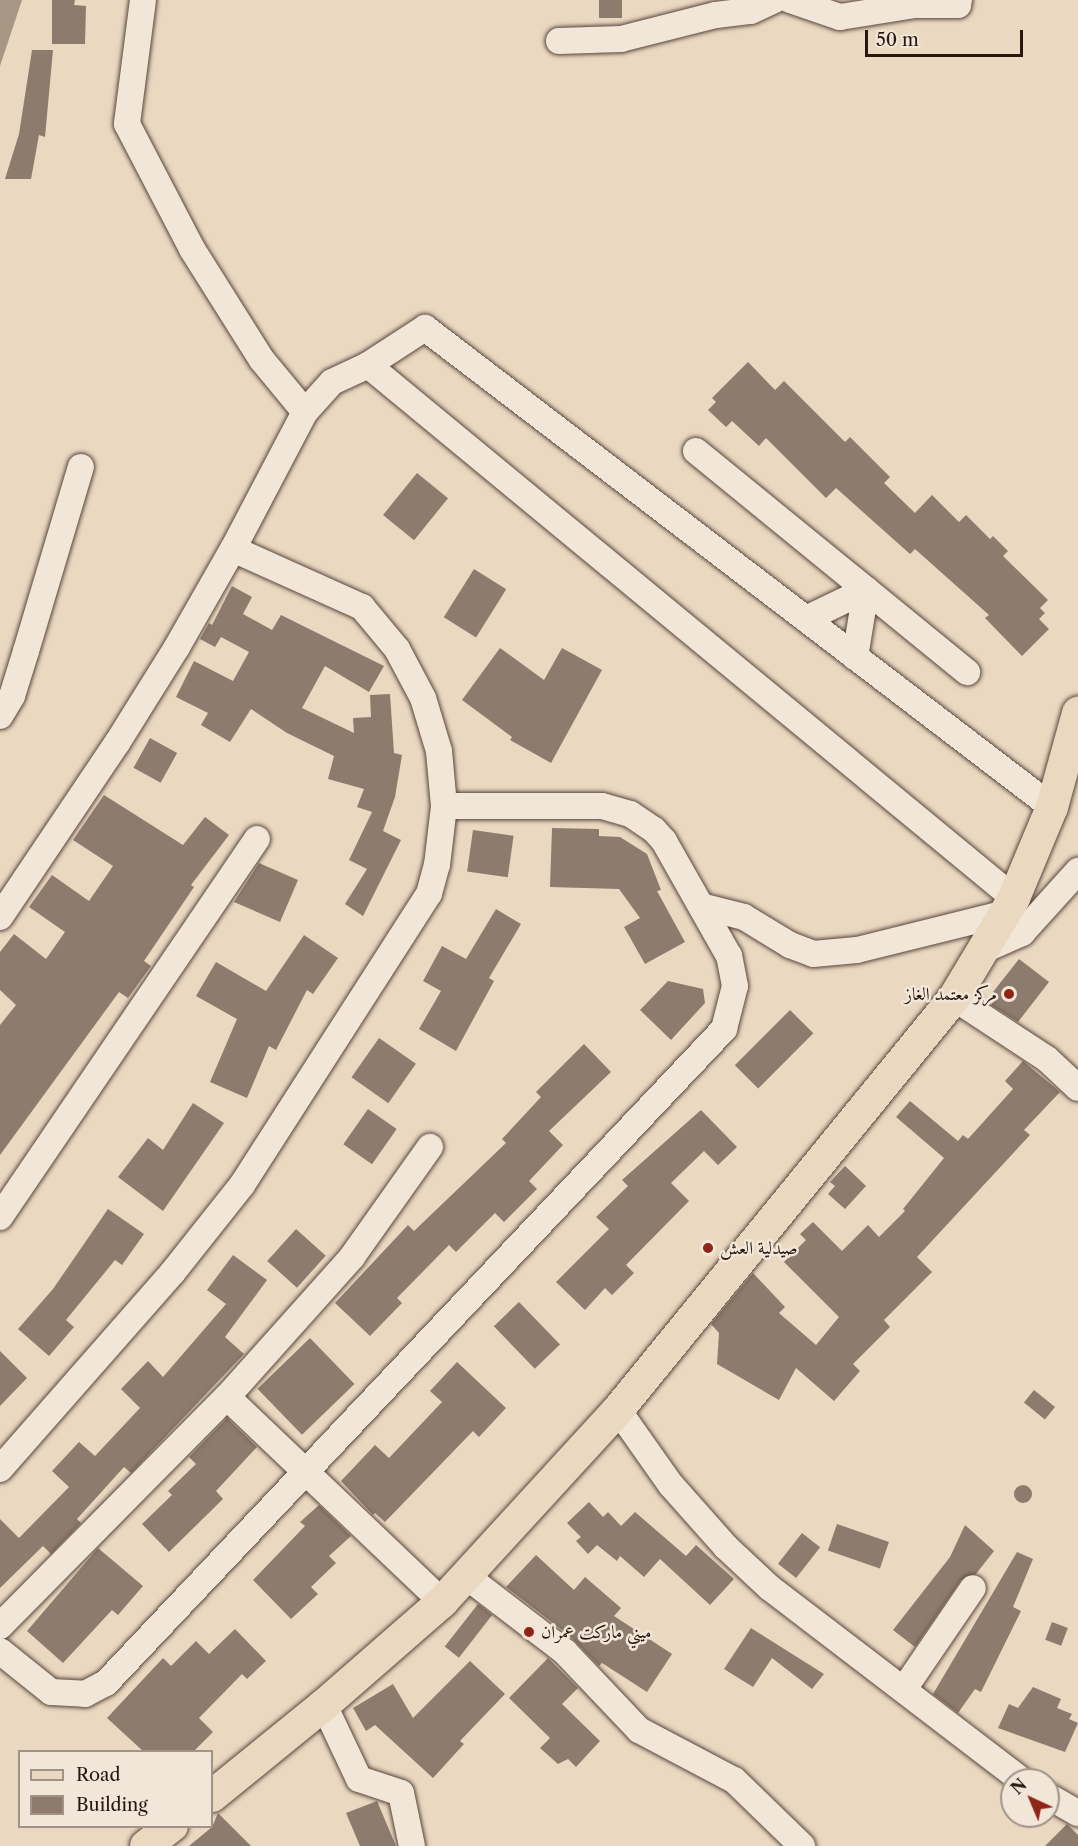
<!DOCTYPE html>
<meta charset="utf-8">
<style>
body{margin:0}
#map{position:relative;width:1078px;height:1846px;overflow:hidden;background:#ead8c1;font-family:"Libre Caslon Text",Amiri,serif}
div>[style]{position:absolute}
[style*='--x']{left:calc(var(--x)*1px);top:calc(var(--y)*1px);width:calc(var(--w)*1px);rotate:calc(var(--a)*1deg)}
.water>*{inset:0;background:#a89685}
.building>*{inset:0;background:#8d7b6d;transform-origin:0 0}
.round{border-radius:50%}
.roads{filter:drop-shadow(0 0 2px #58473d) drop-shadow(0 0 2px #58473d)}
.minor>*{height:26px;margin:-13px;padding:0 13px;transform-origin:13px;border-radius:13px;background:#f1e6d7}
.major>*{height:32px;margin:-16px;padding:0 16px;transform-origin:16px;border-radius:16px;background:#ead8c1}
.dots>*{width:16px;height:16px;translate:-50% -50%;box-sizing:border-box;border:3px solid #f1e6d7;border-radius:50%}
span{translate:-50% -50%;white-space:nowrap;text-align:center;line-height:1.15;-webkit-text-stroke:5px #f1e6d7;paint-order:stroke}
.poi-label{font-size:18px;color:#281711}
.right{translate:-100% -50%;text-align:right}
.left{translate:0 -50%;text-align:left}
.legend{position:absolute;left:18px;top:1750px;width:195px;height:78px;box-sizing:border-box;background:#f1e6d7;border:2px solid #a19388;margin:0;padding:8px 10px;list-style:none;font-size:18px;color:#281711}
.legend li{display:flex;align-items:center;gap:12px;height:30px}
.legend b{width:30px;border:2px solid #a19388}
.north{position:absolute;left:1000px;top:1768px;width:60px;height:60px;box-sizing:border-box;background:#f1e6d7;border:2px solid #a19388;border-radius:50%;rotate:316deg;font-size:16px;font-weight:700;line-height:24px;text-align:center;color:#281711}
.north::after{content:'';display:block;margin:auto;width:21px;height:27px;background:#8f2418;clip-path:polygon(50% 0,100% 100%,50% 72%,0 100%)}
.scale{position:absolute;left:865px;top:30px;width:158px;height:27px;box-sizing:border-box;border:3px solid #281711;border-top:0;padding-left:8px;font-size:18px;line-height:21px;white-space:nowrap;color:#281711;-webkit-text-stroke:4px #f1e6d7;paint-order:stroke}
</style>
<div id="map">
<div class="water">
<div style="clip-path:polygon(0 0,22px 0,0 66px)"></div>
</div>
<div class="building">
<div style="clip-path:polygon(52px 0,75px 0,74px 5px,86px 6px,85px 44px,52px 44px)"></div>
<div style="left:599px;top:0;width:23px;height:18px"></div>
<div style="clip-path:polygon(32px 50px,53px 50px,45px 137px,39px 135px,31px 179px,5px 179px,19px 134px)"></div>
<div style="clip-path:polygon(748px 362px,775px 390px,784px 381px,845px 442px,850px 437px,890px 477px,884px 483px,915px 513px,932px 495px,959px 522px,966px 515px,990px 539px,993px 536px,1008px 551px,1003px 556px,1048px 600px,1040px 608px,1045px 613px,1039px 619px,1049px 629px,1022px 656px,985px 618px,989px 615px,915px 549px,910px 554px,836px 488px,826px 498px,766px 438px,759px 446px,732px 421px,726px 427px,708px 410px,716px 402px,712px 398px)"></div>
<div style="left:417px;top:473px;width:40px;height:54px;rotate:39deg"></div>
<div style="left:474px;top:569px;width:38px;height:57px;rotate:32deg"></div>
<div style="clip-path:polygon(232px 586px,252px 597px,243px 614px,272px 630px,281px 615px,384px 666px,369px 692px,325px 666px,302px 708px,354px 733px,353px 718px,371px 717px,370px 695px,390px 694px,394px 753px,402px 755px,395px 797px,383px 831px,401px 840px,363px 916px,345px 904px,367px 869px,349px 860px,372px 812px,357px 807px,364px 789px,328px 779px,334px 756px,287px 733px,251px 709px,230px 742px,201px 725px,208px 713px,176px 697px,194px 661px,233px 681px,249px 652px,221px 637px,215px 647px,200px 639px,209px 623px,212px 625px)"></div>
<div style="clip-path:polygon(500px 648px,544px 680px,562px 648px,602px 670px,551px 763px,510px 740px,512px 737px,462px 700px)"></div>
<div style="left:150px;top:738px;width:31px;height:34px;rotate:29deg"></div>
<div style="clip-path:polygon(104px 795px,183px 845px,205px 817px,229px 835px,191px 885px,194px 887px,144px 961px,151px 966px,128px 998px,119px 992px,0 1155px,0 1025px,16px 1005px,0 990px,0 952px,14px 934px,46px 959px,65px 932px,29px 907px,52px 875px,89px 901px,113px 866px,73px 840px)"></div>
<div style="clip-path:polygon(552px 828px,599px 829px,599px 836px,620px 837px,647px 854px,661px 890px,657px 891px,685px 942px,645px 964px,624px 927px,640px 918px,619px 889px,550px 887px)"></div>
<div style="left:473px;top:830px;width:41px;height:42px;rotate:8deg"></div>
<div style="clip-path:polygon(259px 863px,298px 880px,280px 922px,234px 902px)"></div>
<div style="clip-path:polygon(496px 909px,521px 924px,489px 978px,494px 981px,456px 1051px,419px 1029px,441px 991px,423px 981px,442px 946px,466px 959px)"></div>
<div style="clip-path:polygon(304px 935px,338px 958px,313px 994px,307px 990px,276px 1050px,269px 1046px,247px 1098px,210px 1082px,237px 1019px,196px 996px,216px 962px,266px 991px)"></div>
<div style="clip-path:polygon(1019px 959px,1049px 982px,1018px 1022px,991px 1005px,998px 996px,993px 992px)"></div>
<div style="clip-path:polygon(668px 981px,703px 989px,705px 1003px,671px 1040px,640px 1010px)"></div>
<div style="left:790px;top:1010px;width:33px;height:78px;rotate:45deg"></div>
<div style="left:379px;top:1038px;width:45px;height:48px;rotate:35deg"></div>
<div style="clip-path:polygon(584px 1044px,611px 1072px,549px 1131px,563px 1145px,529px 1181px,537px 1189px,504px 1222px,495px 1213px,456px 1252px,449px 1245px,397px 1298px,402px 1303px,370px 1336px,335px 1303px,408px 1225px,414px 1231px,506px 1143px,502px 1139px,541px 1097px,536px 1092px)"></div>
<div style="clip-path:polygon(1023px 1061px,1060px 1092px,1024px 1130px,1030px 1135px,917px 1257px,932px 1272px,884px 1320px,890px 1327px,853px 1364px,860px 1371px,834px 1401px,796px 1368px,779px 1400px,717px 1364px,719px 1333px,711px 1324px,753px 1273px,785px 1307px,779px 1313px,816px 1345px,839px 1317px,784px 1262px,806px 1240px,800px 1234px,813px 1222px,842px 1251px,868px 1225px,879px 1237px,905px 1211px,903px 1209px,944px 1158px,896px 1117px,910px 1101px,958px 1141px,963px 1135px,968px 1139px,1013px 1089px,1005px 1081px)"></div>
<div style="clip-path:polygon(193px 1103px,224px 1123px,163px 1211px,118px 1177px,148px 1138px,163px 1150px)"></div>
<div style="left:368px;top:1109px;width:35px;height:43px;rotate:35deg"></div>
<div style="clip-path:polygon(701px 1110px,737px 1147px,718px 1165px,704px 1151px,671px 1183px,689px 1201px,626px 1265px,634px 1273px,612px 1295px,605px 1288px,585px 1310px,556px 1282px,609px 1229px,596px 1217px,628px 1186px,622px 1180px)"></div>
<div style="clip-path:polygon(845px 1166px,866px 1186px,845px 1209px,828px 1194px,835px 1186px,830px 1182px)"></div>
<div style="clip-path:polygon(108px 1209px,144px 1234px,122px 1265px,115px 1260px,66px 1320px,74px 1327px,49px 1356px,18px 1329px,53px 1289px)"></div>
<div style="left:296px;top:1229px;width:40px;height:43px;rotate:42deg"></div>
<div style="clip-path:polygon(233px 1255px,267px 1280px,225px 1337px,244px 1354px,131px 1473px,124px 1467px,77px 1519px,81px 1523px,51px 1554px,43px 1546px,0 1588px,0 1519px,19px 1538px,69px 1487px,52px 1471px,79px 1442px,95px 1456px,140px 1408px,121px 1389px,148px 1361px,163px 1377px,226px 1304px,207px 1290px)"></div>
<div style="left:519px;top:1302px;width:59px;height:35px;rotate:46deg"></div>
<div style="left:310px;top:1338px;width:64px;height:73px;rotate:46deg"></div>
<div style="clip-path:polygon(0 1351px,27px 1378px,0 1406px)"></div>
<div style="clip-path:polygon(457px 1362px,506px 1408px,479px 1437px,473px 1431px,385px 1522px,375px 1513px,373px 1515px,341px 1481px,375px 1445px,389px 1458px,442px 1402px,430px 1391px)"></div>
<div style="left:1034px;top:1390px;width:27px;height:16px;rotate:39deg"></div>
<div style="clip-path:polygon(227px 1418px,257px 1447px,216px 1491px,223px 1499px,169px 1552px,142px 1524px,172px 1495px,168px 1491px,196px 1464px,189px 1457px)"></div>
<div class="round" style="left:1014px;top:1485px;width:18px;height:18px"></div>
<div style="clip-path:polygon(589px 1502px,603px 1517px,608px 1512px,621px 1526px,635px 1512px,686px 1556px,696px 1545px,734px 1579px,710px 1605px,660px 1559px,644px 1577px,620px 1556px,617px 1561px,597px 1545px,588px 1554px,576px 1541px,581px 1537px,567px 1523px)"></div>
<div style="clip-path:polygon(319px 1505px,351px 1536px,329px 1556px,336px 1563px,311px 1587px,318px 1594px,291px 1619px,253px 1580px,305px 1526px,300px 1522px)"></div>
<div style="left:837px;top:1524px;width:55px;height:28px;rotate:19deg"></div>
<div style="clip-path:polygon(965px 1525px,994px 1551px,976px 1574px,961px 1580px,915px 1647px,893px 1630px,950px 1557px)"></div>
<div style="left:802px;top:1533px;width:23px;height:39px;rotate:38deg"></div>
<div style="clip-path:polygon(98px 1548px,143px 1586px,118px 1615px,112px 1610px,63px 1663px,27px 1631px)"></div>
<div style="clip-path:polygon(1017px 1552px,1033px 1559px,1013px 1607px,1021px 1611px,981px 1692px,975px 1689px,958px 1713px,933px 1694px)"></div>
<div style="clip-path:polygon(536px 1555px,574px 1590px,585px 1577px,621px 1608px,614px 1616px,672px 1654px,647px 1692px,602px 1663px,599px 1666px,570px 1636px,506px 1587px)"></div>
<div style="left:478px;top:1604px;width:18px;height:54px;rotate:38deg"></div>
<div style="left:1052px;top:1622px;width:17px;height:19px;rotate:21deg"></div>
<div style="clip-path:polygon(751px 1628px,824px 1674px,812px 1689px,772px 1658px,753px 1687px,724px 1669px)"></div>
<div style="clip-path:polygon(235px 1629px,266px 1661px,247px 1679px,242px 1674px,199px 1718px,213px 1732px,193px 1752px,144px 1752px,107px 1718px,163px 1658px,171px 1666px,196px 1641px,209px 1654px)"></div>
<div style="clip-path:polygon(548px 1658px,578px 1688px,562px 1704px,600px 1741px,576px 1767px,568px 1759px,558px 1764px,540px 1748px,550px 1738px,509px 1698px)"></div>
<div style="clip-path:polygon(470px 1661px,505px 1694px,460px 1741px,464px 1744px,433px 1778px,375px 1725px,366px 1731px,353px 1708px,393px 1684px,413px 1718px)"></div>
<div style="clip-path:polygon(1033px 1687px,1061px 1699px,1057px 1708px,1072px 1714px,1069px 1719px,1078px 1723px,1065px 1752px,998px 1728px,1009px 1704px,1018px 1708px)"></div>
<div style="clip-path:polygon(377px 1801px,396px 1846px,360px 1846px,346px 1813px)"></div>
<div style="clip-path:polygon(218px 1813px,251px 1846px,189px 1846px,212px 1827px)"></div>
<div style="clip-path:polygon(1067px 1824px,1078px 1835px,1078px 1846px,1045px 1846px)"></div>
</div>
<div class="roads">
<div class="minor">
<div style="--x:143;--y:0;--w:125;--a:97.4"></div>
<div style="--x:127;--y:124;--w:141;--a:62.5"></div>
<div style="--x:192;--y:249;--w:131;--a:57.8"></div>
<div style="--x:262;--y:360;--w:67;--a:50.4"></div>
<div style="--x:790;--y:0;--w:53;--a:18.8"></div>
<div style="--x:840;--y:17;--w:76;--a:-9.1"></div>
<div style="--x:915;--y:5;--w:43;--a:0"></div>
<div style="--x:958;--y:5;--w:5;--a:-79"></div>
<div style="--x:559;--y:41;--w:62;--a:-1.8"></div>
<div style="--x:621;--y:39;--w:98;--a:-14.2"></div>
<div style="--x:716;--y:15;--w:35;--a:-7"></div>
<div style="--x:751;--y:11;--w:26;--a:-25"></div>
<div style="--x:368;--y:365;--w:837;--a:39.53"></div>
<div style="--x:696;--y:451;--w:350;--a:39.2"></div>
<div style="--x:806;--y:619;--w:67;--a:-25.8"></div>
<div style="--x:866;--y:590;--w:68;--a:99.3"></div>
<div style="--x:0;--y:716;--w:23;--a:-59"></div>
<div style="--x:12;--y:696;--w:47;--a:-72.7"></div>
<div style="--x:26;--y:651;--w:192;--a:-73.4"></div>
<div style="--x:701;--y:906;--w:44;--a:14.3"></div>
<div style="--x:744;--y:917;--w:54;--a:31.3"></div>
<div style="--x:790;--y:945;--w:25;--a:21"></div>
<div style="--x:813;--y:954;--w:44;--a:-5.2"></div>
<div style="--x:857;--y:950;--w:149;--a:-13.9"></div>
<div style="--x:0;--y:917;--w:210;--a:-56.1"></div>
<div style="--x:117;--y:743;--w:113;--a:-58"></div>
<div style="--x:177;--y:647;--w:113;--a:-60.3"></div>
<div style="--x:233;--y:549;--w:155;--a:-62.3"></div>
<div style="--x:305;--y:412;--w:40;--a:-48"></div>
<div style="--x:332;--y:382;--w:40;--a:-25"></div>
<div style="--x:368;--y:365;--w:68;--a:-33"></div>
<div style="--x:425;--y:328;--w:789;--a:37.38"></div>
<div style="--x:984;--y:950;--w:42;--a:-24.1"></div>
<div style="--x:1022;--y:933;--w:84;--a:-47.9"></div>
<div style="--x:954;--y:998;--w:111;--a:33.3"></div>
<div style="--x:1047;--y:1059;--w:42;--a:43.1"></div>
<div style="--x:0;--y:1217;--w:457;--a:-55.8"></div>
<div style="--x:227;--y:1397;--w:297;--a:43.6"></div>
<div style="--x:618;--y:1410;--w:92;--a:54.8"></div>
<div style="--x:671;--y:1485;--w:83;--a:48.4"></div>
<div style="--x:726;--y:1547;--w:60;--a:43"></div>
<div style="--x:770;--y:1588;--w:316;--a:37.4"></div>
<div style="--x:0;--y:1469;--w:262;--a:-48.7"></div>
<div style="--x:173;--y:1272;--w:111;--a:-51.6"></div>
<div style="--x:242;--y:1185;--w:346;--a:-57.3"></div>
<div style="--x:429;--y:894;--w:30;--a:-75"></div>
<div style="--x:437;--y:865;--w:59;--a:-83.2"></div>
<div style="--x:444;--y:806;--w:55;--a:-95.2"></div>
<div style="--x:439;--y:751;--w:55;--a:-106.8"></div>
<div style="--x:423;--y:698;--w:55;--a:-118"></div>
<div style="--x:397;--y:649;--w:55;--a:-129.8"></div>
<div style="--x:362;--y:607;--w:141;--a:-155.8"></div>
<div style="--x:466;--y:1576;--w:125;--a:37.5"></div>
<div style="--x:565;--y:1652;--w:108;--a:46.5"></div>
<div style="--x:639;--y:1730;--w:107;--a:27.8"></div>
<div style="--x:734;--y:1780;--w:95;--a:44.1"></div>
<div style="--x:0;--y:1626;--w:322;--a:-45.3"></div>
<div style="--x:227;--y:1397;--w:188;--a:-48.2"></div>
<div style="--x:352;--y:1257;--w:135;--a:-54.7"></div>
<div style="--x:0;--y:1651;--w:65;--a:38.8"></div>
<div style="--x:51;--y:1692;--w:34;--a:3"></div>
<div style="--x:85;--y:1694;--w:24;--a:-28"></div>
<div style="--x:106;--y:1683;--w:900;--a:-46.62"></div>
<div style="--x:724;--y:1029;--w:44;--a:-75.7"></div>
<div style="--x:735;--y:986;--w:31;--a:-101"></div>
<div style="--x:729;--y:956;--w:132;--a:-119.5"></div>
<div style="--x:664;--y:841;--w:15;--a:-132"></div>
<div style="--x:654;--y:830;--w:29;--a:-146"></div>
<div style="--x:630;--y:814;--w:29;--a:-164"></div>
<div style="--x:602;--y:806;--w:158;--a:180"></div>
<div style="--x:904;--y:1689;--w:122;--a:-55.7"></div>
<div style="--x:324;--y:1705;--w:82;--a:64.7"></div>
<div style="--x:359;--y:1779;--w:44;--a:18.4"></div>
<div style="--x:401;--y:1793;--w:54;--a:78.3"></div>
<div style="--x:1048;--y:1796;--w:34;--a:30"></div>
</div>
<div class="major">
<div style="--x:212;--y:1796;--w:144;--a:-39.1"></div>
<div style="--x:324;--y:1705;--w:157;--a:-41.1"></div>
<div style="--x:442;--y:1602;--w:260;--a:-47.5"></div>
<div style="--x:618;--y:1410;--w:532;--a:-50.8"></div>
<div style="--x:954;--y:998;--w:117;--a:-59"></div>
<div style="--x:1014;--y:898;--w:99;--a:-67.3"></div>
<div style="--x:1052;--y:807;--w:98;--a:-74.5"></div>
<div style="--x:146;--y:1846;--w:33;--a:-38"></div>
</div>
</div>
<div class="dots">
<div style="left:1009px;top:994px;background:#8f2418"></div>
<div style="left:708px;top:1248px;background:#8f2418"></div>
<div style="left:529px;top:1632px;background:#8f2418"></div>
</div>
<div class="poi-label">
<span class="right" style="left:997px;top:994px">مركز معتمد الغاز</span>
<span class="left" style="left:720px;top:1248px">صيدلية العش</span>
<span class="left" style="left:541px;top:1632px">ميني ماركت عمران</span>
</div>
<ul class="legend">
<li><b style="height:8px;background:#ead8c1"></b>Road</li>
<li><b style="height:16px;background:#8d7b6d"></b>Building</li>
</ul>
<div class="north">N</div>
<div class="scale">50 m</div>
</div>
